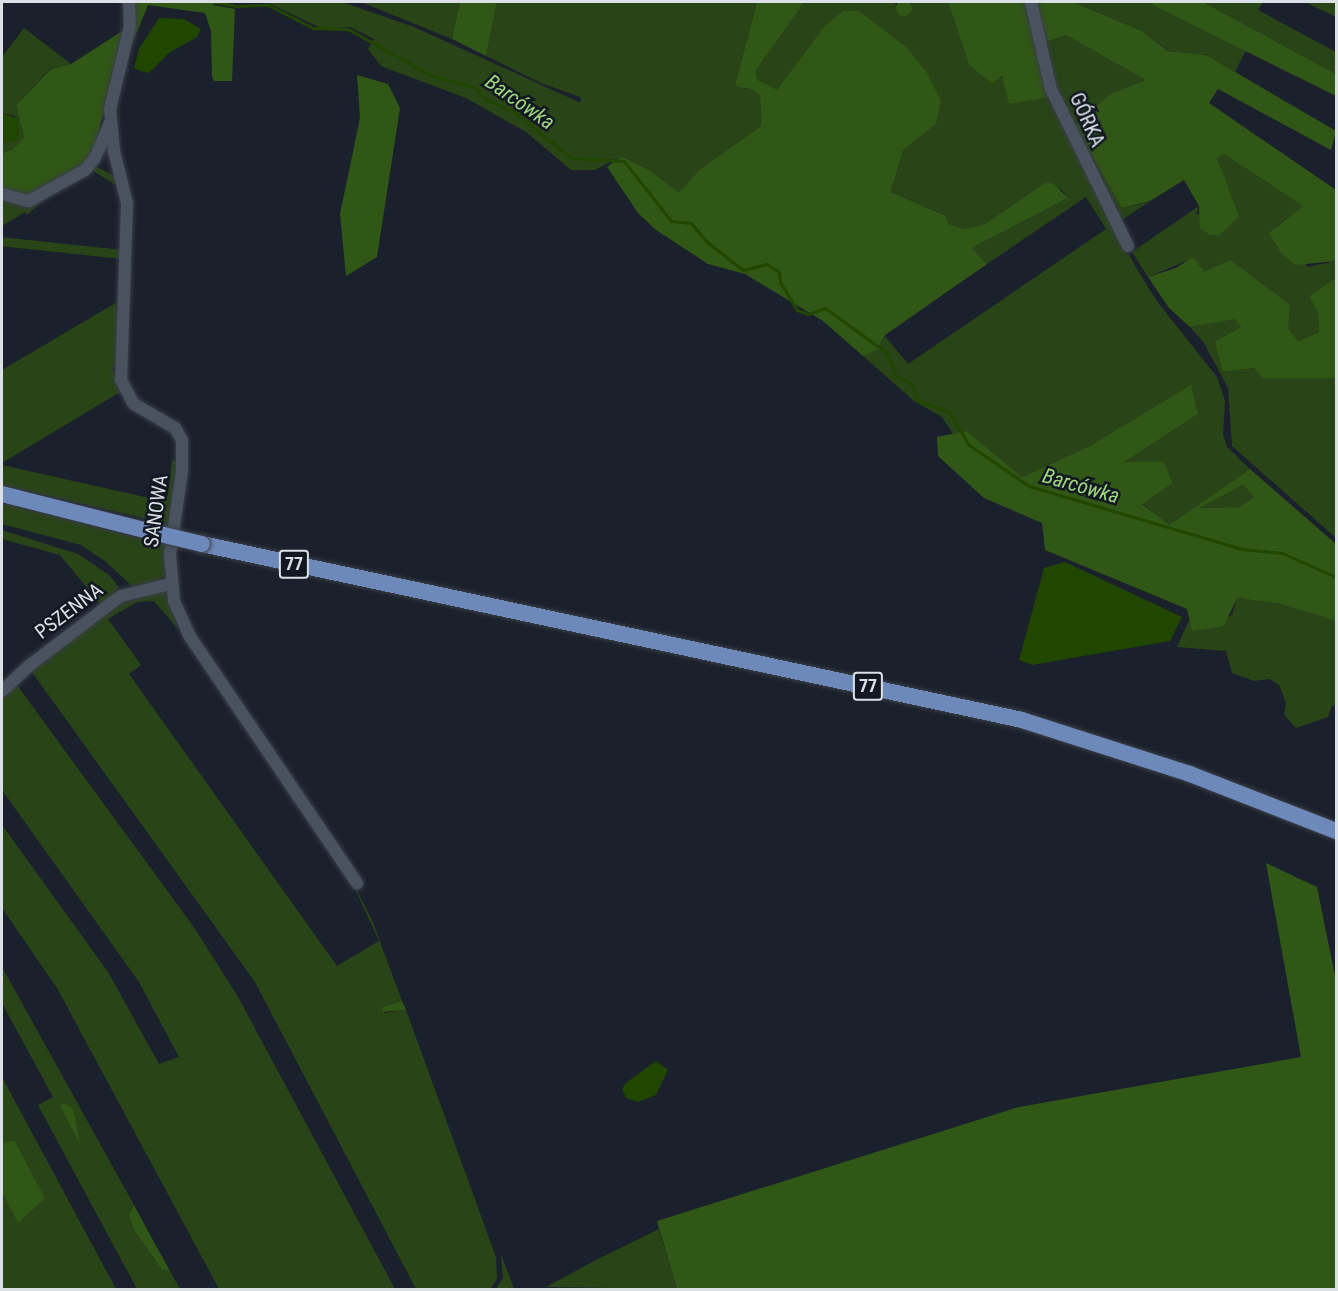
<!DOCTYPE html>
<meta charset="utf-8">
<style>
body{margin:0}
#map{position:relative;width:1338px;height:1291px;overflow:hidden;background:#1b212c;font-family:"Roboto Condensed",sans-serif}
div>[style]{position:absolute}
[style*='--x']{left:calc(var(--x)*1px);top:calc(var(--y)*1px);width:calc(var(--w)*1px);rotate:calc(var(--a)*1deg)}
.green>*{inset:0;background:#294417;transform-origin:0 0}
.forest>*{inset:0;background:#315716}
.round{border-radius:50%}
.water>*{inset:0;background:#204600}
.stream>*{height:3px;margin:-1.5px;padding:0 1.5px;transform-origin:1.5px;border-radius:1.5px;background:#204600}
.roads{filter:drop-shadow(0 0 2px #393e47) drop-shadow(0 0 2px #393e47)}
.minor>*{height:12px;margin:-6px;padding:0 6px;transform-origin:6px;border-radius:6px;background:#4a525f}
.primary>*{height:16px;margin:-8px;padding:0 8px;transform-origin:8px;border-radius:8px;background:#6d89b9}
.bridges{filter:drop-shadow(0 0 2px #393e47) drop-shadow(0 0 2px #393e47)}
.primary-bridge>*{height:16px;margin:-8px;padding:0 8px;transform-origin:8px;border-radius:8px;background:#6d89b9}
span{translate:-50% -50%;white-space:nowrap;text-align:center;line-height:1.15;-webkit-text-stroke:5px #121822;paint-order:stroke}
.shield-label span{padding:2px 4px;background:#121822;border:2px solid;border-radius:4px;-webkit-text-stroke-width:0}
.shield-label{font-size:18px;color:#dbe0e7;font-weight:700}
.street-label{font-size:20px;color:#dbe0e7}
.water-label{font-size:21px;color:#9dd67d;font-style:italic}
.frame{position:absolute;inset:0;border:3px solid #dbe0e7;pointer-events:none}
</style>
<div id="map">
<div class="green">
<div style="clip-path:polygon(228px 2px,342px 2px,414px 27px,581px 103px,580px 97px,541px 83px,486px 56px,497px 2px,757px 2px,736px 81px,736px 87px,751px 89px,760px 94px,761px 126px,699px 170px,679px 194px,651px 171px,621px 156px,595px 170px,571px 170px,526px 132px,466px 98px,381px 66px,368px 49px,374px 39px,350px 27px,323px 29px,266px 2px)"></div>
<div style="clip-path:polygon(361px 2px,460px 2px,452px 39px)"></div>
<div style="clip-path:polygon(804px 2px,895px 2px,897px 12px,902px 15px,909px 15px,912px 2px,948px 2px,969px 65px,1051px 97px,1100px 202px,1138px 271px,1159px 304px,1217px 377px,1225px 401px,1223px 434px,1227px 447px,1250px 469px,1168px 526px,1142px 503px,1173px 483px,1164px 462px,1124px 463px,1198px 414px,1092px 445px,1022px 477px,967px 431px,953px 434px,942px 417px,914px 401px,863px 356px,877px 350px,885px 336px,908px 364px,1106px 229px,1086px 197px,987px 264px,972px 248px,1068px 198px,1062px 190px,1046px 182px,985px 224px,964px 229px,949px 224px,946px 216px,891px 192px,903px 150px,936px 124px,777px 91px,758px 80px,755px 71px,764px 54px)"></div>
<div style="clip-path:polygon(1073px 2px,1147px 2px,1246px 50px,1235px 72px,1206px 55px,1169px 51px,1142px 31px)"></div>
<div style="clip-path:polygon(1203px 2px,1263px 2px,1258px 10px,1336px 52px,1336px 74px)"></div>
<div style="clip-path:polygon(1305px 2px,1336px 2px,1336px 17px)"></div>
<div style="clip-path:polygon(24px 28px,71px 64px,50px 69px,16px 105px,24px 137px,12px 150px,2px 153px,2px 142px,16px 142px,15px 116px,2px 113px,2px 57px)"></div>
<div style="clip-path:polygon(1066px 35px,1147px 80px,1110px 94px,1122px 208px,1149px 202px,1117px 223px,1061px 102px,1042px 43px)"></div>
<div style="clip-path:polygon(1224px 154px,1304px 206px,1277px 226px,1308px 267px,1336px 261px,1336px 278px,1309px 296px,1319px 315px,1319px 332px,1297px 341px,1288px 328px,1203px 272px,1193px 258px,1148px 277px,1132px 252px,1199px 206px,1196px 214px,1239px 216px,1216px 158px)"></div>
<div style="clip-path:polygon(95px 166px,119px 178px,125px 198px,125px 240px,119px 187px,90px 169px,78px 177px,89px 168px)"></div>
<div style="clip-path:polygon(47px 197px,27px 215px,25px 212px,2px 226px,2px 202px)"></div>
<div style="left:123px;top:250px;width:9px;height:140px;rotate:96deg"></div>
<div style="clip-path:polygon(119px 301px,117px 362px,112px 370px,116px 371px,122px 391px,2px 463px,2px 370px)"></div>
<div style="clip-path:polygon(1235px 318px,1241px 327px,1223px 372px,1254px 368px,1262px 378px,1336px 378px,1336px 538px,1232px 446px,1228px 388px,1204px 343px,1190px 327px)"></div>
<div style="clip-path:polygon(172px 460px,179px 464px,165px 575px,159px 580px,132px 586px,105px 561px,81px 545px,2px 524px,2px 503px,162px 544px,165px 523px,2px 485px,2px 465px,158px 500px,168px 495px)"></div>
<div style="clip-path:polygon(1243px 485px,1254px 497px,1239px 507px,1198px 508px)"></div>
<div style="clip-path:polygon(2px 530px,78px 554px,109px 575px,119px 587px,103px 608px,6px 681px,49px 643px,103px 607px,60px 555px,2px 539px)"></div>
<div style="clip-path:polygon(164px 590px,178px 629px,154px 601px,137px 602px,108px 619px,141px 665px,129px 674px,337px 966px,379px 941px,346px 869px,372px 920px,402px 1001px,388px 1005px,384px 1013px,406px 1010px,496px 1257px,497px 1279px,490px 1289px,416px 1289px,255px 982px,29px 668px,117px 605px)"></div>
<div style="clip-path:polygon(1237px 598px,1281px 604px,1336px 621px,1336px 706px,1332px 705px,1328px 717px,1296px 728px,1284px 715px,1286px 703px,1279px 685px,1269px 679px,1254px 681px,1232px 673px,1226px 651px,1177px 647px,1190px 618px,1192px 631px,1232px 615px)"></div>
<div style="clip-path:polygon(14px 681px,193px 926px,237px 995px,395px 1289px,219px 1289px,57px 988px,2px 908px,2px 825px,108px 972px,159px 1064px,179px 1057px,139px 982px,2px 790px,2px 694px)"></div>
<div style="clip-path:polygon(2px 967px,134px 1205px,129px 1215px,134px 1230px,162px 1270px,170px 1271px,180px 1289px,137px 1289px,38px 1105px,53px 1097px,2px 1003px)"></div>
<div style="clip-path:polygon(2px 1077px,73px 1209px,116px 1289px,2px 1289px,2px 1192px,18px 1222px,38px 1201px,14px 1140px,2px 1143px)"></div>
<div style="clip-path:polygon(659px 1229px,677px 1289px,546px 1287px,596px 1260px)"></div>
<div style="clip-path:polygon(501px 1254px,514px 1289px,496px 1289px,503px 1278px)"></div>
</div>
<div class="forest">
<div class="round" style="left:896px;top:0;width:16px;height:16px"></div>
<div style="clip-path:polygon(132px 2px,217px 2px,213px 5px,235px 9px,232px 81px,214px 81px,212px 77px,211px 31px,205px 13px,148px 5px,133px 42px)"></div>
<div style="clip-path:polygon(460px 2px,497px 2px,486px 56px,452px 39px)"></div>
<div style="clip-path:polygon(757px 2px,804px 2px,755px 71px,758px 80px,777px 90px,824px 27px,843px 11px,859px 11px,907px 48px,927px 73px,941px 101px,936px 124px,903px 150px,891px 192px,946px 216px,949px 224px,964px 229px,985px 224px,1046px 182px,1054px 184px,1068px 198px,972px 248px,987px 264px,885px 335px,877px 350px,863px 356px,823px 321px,745px 274px,708px 264px,656px 230px,638px 213px,607px 167px,621px 156px,651px 171px,679px 193px,699px 170px,761px 126px,760px 95px,751px 89px,736px 87px,736px 81px)"></div>
<div style="clip-path:polygon(948px 2px,1073px 2px,1142px 31px,1168px 51px,1206px 55px,1336px 131px,1331px 150px,1218px 89px,1209px 103px,1336px 190px,1336px 261px,1295px 265px,1282px 254px,1269px 233px,1303px 206px,1224px 154px,1217px 158px,1239px 216px,1220px 235px,1210px 235px,1200px 228px,1199px 206px,1184px 180px,1150px 201px,1122px 208px,1075px 126px,1110px 94px,1146px 80px,1066px 35px,1042px 43px,1051px 97px,1009px 104px,1002px 76px,992px 83px,969px 65px)"></div>
<div style="clip-path:polygon(1147px 2px,1203px 2px,1336px 74px,1336px 96px)"></div>
<div style="clip-path:polygon(127px 28px,91px 159px,32px 197px,2px 190px,2px 153px,12px 150px,24px 137px,16px 105px,51px 69px,71px 64px)"></div>
<div style="clip-path:polygon(357px 75px,388px 84px,400px 108px,377px 257px,346px 276px,340px 214px,360px 118px)"></div>
<div style="clip-path:polygon(1193px 257px,1204px 272px,1230px 260px,1290px 305px,1288px 328px,1298px 341px,1319px 332px,1319px 315px,1309px 296px,1336px 278px,1336px 378px,1262px 378px,1254px 368px,1223px 372px,1215px 342px,1241px 327px,1235px 319px,1190px 327px,1169px 308px,1148px 277px,1176px 268px)"></div>
<div style="clip-path:polygon(evenodd,1191px 385px,1198px 414px,1125px 462px,1164px 462px,1173px 483px,1142px 504px,1169px 525px,1250px 469px,1336px 544px,1336px 621px,1281px 604px,1237px 598px,1224px 626px,1192px 631px,1187px 609px,1045px 550px,1042px 523px,984px 498px,938px 456px,937px 437px,967px 431px,1022px 477px,1092px 445px,1191px 385px,1243px 485px,1254px 497px,1239px 507px,1199px 508px,1243px 485px)"></div>
<div style="clip-path:polygon(1266px 863px,1317px 887px,1336px 981px,1336px 1289px,677px 1289px,657px 1221px,1019px 1107px,1301px 1057px)"></div>
<div style="clip-path:polygon(402px 1001px,406px 1010px,382px 1012px,383px 1007px)"></div>
<div style="clip-path:polygon(64px 1103px,73px 1109px,80px 1144px,60px 1106px)"></div>
<div style="clip-path:polygon(14px 1140px,45px 1198px,18px 1223px,2px 1192px,2px 1143px)"></div>
<div style="clip-path:polygon(134px 1205px,155px 1244px,170px 1271px,162px 1270px,134px 1230px,129px 1215px)"></div>
</div>
<div class="water">
<div style="clip-path:polygon(159px 18px,184px 19px,201px 29px,197px 37px,169px 53px,149px 73px,141px 71px,134px 68px,139px 49px)"></div>
<div style="clip-path:polygon(2px 113px,18px 119px,19px 137px,16px 142px,2px 142px)"></div>
<div style="clip-path:polygon(1065px 562px,1182px 617px,1170px 641px,1032px 665px,1019px 660px,1044px 568px)"></div>
<div style="clip-path:polygon(656px 1061px,668px 1070px,656px 1095px,638px 1102px,626px 1098px,622px 1089px,626px 1083px)"></div>
</div>
<div class="stream">
<div style="--x:215;--y:2;--w:20;--a:11"></div>
<div style="--x:235;--y:6;--w:33;--a:-2"></div>
<div style="--x:268;--y:5;--w:51;--a:27.1"></div>
<div style="--x:313;--y:28;--w:35;--a:2"></div>
<div style="--x:348;--y:29;--w:96;--a:29.2"></div>
<div style="--x:432;--y:76;--w:43;--a:14.7"></div>
<div style="--x:474;--y:87;--w:18;--a:45"></div>
<div style="--x:487;--y:100;--w:30;--a:24"></div>
<div style="--x:514;--y:112;--w:73;--a:38.9"></div>
<div style="--x:571;--y:158;--w:53;--a:3.2"></div>
<div style="--x:624;--y:161;--w:76;--a:51.9"></div>
<div style="--x:671;--y:221;--w:20;--a:6"></div>
<div style="--x:691;--y:223;--w:25;--a:50"></div>
<div style="--x:707;--y:242;--w:46;--a:37.9"></div>
<div style="--x:743;--y:270;--w:25;--a:-14"></div>
<div style="--x:767;--y:264;--w:14;--a:34"></div>
<div style="--x:779;--y:272;--w:10;--a:84"></div>
<div style="--x:780;--y:282;--w:33;--a:59"></div>
<div style="--x:797;--y:310;--w:12;--a:20"></div>
<div style="--x:808;--y:314;--w:18;--a:-19"></div>
<div style="--x:825;--y:308;--w:77;--a:36"></div>
<div style="--x:887;--y:353;--w:25;--a:69"></div>
<div style="--x:896;--y:376;--w:18;--a:27"></div>
<div style="--x:912;--y:384;--w:18;--a:71"></div>
<div style="--x:918;--y:401;--w:33;--a:18"></div>
<div style="--x:949;--y:411;--w:39;--a:60"></div>
<div style="--x:969;--y:445;--w:73;--a:34.3"></div>
<div style="--x:1029;--y:486;--w:222;--a:16.5"></div>
<div style="--x:1242;--y:549;--w:40;--a:5.7"></div>
<div style="--x:1282;--y:553;--w:59;--a:24"></div>
</div>
<div class="roads">
<div class="minor">
<div style="--x:129;--y:2;--w:24;--a:88"></div>
<div style="--x:130;--y:26;--w:85;--a:103.5"></div>
<div style="--x:110;--y:109;--w:42;--a:84.6"></div>
<div style="--x:114;--y:151;--w:54;--a:76"></div>
<div style="--x:127;--y:203;--w:177;--a:91.9"></div>
<div style="--x:121;--y:380;--w:27;--a:62"></div>
<div style="--x:134;--y:404;--w:48;--a:30.3"></div>
<div style="--x:175;--y:428;--w:14;--a:60"></div>
<div style="--x:182;--y:440;--w:31;--a:90"></div>
<div style="--x:182;--y:471;--w:84;--a:98.2"></div>
<div style="--x:170;--y:554;--w:47;--a:85.1"></div>
<div style="--x:174;--y:601;--w:37;--a:66"></div>
<div style="--x:189;--y:635;--w:300;--a:55.9"></div>
<div style="--x:1031;--y:2;--w:89;--a:77.1"></div>
<div style="--x:1051;--y:89;--w:175;--a:63.9"></div>
<div style="--x:2;--y:194;--w:28;--a:15"></div>
<div style="--x:29;--y:201;--w:64;--a:-29"></div>
<div style="--x:85;--y:170;--w:16;--a:-50"></div>
<div style="--x:95;--y:158;--w:39;--a:-67"></div>
<div style="--x:2;--y:691;--w:38;--a:-43"></div>
<div style="--x:30;--y:665;--w:114;--a:-37.2"></div>
<div style="--x:121;--y:596;--w:50;--a:-13.8"></div>
</div>
<div class="primary">
<div style="--x:2;--y:494;--w:163;--a:14.2"></div>
<div style="--x:202;--y:544;--w:839;--a:12.11"></div>
<div style="--x:1022;--y:720;--w:176;--a:17.8"></div>
<div style="--x:1190;--y:774;--w:157;--a:21.3"></div>
</div>
</div>
<div class="bridges">
<div class="primary-bridge">
<div style="--x:160;--y:534;--w:43;--a:13.4"></div>
</div>
</div>
<div class="shield-label">
<span style="left:294px;top:564px">77</span>
<span style="left:868px;top:686px">77</span>
</div>
<div class="street-label">
<span style="left:1087px;top:120px;rotate:66deg">GÓRKA</span>
<span style="left:156px;top:511px;rotate:-82deg">SANOWA</span>
<span style="left:69px;top:611px;rotate:-37deg">PSZENNA</span>
</div>
<div class="water-label">
<span style="left:520px;top:102px;rotate:35deg">Barcówka</span>
<span style="left:1081px;top:486px;rotate:16deg">Barcówka</span>
</div>
<div class="frame"></div>
</div>
